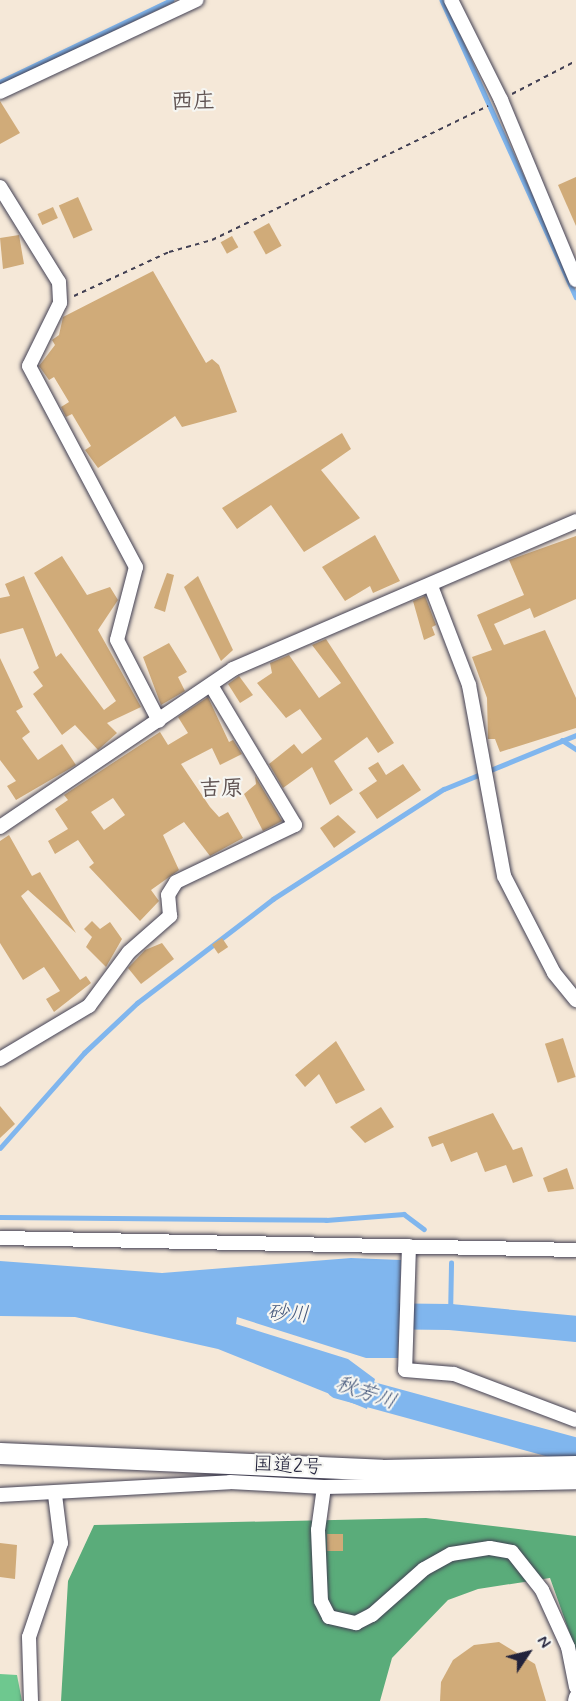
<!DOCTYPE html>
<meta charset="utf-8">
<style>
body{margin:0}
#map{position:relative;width:576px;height:1701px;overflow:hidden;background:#f5e8d8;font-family:Mynerve,"Klee One",sans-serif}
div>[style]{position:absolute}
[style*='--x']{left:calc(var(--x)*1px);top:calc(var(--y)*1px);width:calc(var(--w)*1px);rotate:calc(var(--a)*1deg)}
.green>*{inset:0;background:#6ec88f}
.forest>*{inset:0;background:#5aac7a}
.water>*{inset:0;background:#80b6ee}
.stream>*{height:4.5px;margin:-2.25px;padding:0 2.25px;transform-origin:2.25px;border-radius:2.25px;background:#80b6ee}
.river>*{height:26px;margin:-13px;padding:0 13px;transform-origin:13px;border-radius:13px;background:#80b6ee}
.building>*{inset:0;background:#d0ab79;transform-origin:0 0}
.path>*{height:2px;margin-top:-1px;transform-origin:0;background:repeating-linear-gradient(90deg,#424053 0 4.5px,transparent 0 9px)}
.roads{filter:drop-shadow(0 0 2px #424053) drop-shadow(0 0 2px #424053)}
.minor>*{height:14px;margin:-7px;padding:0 7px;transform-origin:7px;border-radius:7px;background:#fff}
.trunk>*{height:21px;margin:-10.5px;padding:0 10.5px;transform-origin:10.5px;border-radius:10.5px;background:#fff}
span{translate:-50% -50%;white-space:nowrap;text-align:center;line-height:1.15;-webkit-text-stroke:4.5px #f6f6f2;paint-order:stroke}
.street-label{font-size:20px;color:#22223b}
.water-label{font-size:21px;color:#43567a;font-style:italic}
.quarter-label{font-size:22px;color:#5f5251;font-weight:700}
.north{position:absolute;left:498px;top:1623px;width:60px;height:60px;-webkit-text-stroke:4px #f6f6f2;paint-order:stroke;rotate:55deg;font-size:16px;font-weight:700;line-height:24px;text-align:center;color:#22223b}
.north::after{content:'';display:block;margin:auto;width:21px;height:27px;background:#22223b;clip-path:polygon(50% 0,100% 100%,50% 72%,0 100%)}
</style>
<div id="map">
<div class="green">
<div style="clip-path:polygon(0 1674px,17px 1675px,22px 1701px,0 1701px)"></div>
</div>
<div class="forest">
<div style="clip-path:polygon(426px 1518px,576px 1536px,576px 1651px,550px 1578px,478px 1589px,448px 1600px,392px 1658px,380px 1701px,61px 1701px,68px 1581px,94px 1525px)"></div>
</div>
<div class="water">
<div style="clip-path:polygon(351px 1258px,401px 1260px,398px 1358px,366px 1358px,237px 1317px,236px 1324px,348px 1359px,375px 1379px,367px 1409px,218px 1349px,75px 1317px,0 1316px,0 1261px,162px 1273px)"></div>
</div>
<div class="stream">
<div style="--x:442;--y:0;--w:326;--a:65.7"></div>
<div style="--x:0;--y:82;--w:190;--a:-25.6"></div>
<div style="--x:562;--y:740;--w:17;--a:33"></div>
<div style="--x:0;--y:1148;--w:127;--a:-48.5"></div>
<div style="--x:84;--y:1053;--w:73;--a:-43.3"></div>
<div style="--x:137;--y:1003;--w:171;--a:-37.4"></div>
<div style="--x:273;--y:899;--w:203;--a:-32.8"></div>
<div style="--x:444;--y:789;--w:143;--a:-22.2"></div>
<div style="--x:0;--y:1217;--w:326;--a:0.5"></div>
<div style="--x:326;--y:1220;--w:78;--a:-4.4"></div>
<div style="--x:404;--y:1214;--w:25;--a:37"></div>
<div style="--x:450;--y:1317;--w:54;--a:-88.9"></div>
</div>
<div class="river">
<div style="--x:364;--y:1316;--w:86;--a:0.7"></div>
<div style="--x:450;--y:1317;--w:127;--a:5.4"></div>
<div style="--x:339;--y:1386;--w:246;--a:15.3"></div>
</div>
<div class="building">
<div style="clip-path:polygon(0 101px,20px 133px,0 144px)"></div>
<div style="clip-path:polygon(576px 177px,576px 226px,558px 185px)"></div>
<div style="left:78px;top:197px;width:36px;height:21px;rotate:66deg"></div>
<div style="left:53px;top:207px;width:12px;height:17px;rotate:66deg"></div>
<div style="left:269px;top:223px;width:26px;height:18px;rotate:61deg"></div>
<div style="clip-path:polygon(19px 235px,24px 264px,3px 269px,0 238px)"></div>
<div style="left:232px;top:236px;width:13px;height:13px;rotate:61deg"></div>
<div style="clip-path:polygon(153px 271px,206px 363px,212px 359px,219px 365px,237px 412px,182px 427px,175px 416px,98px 468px,85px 450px,91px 446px,72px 414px,66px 417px,61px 407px,69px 402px,54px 377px,49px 380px,39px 366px,55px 345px,52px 340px,59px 335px,63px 317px)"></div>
<div style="clip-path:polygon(342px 433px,351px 449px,321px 470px,360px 518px,304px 552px,271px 505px,237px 529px,222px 508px)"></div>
<div style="clip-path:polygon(375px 535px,400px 581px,373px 593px,370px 586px,345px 601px,322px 567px)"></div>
<div style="clip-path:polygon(576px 536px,576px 599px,534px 618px,530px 608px,494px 624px,504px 645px,545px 630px,576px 698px,576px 728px,500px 752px,495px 739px,488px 739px,487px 698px,472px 657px,492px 650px,477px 615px,524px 595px,509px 560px)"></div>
<div style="clip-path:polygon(62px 556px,87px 595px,110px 587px,118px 600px,98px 630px,141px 707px,107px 723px,117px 733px,98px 750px,75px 725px,62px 735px,33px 694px,43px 686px,33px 672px,39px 668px,23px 628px,0 634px,0 598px,10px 596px,5px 584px,24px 576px,56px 657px,61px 653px,104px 710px,116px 701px,34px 573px)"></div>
<div style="clip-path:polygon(167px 573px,174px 575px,165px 612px,154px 608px)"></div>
<div style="clip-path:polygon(198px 576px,233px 650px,221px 661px,184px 587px)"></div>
<div style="clip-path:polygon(425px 596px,436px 625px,432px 627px,435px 635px,424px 640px,413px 601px)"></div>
<div style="clip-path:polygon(326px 639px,394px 743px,378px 753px,367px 737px,334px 761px,353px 790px,330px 805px,312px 767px,283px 788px,269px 764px,294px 744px,302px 754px,322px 739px,300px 709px,286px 718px,257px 683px,272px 673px,270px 663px,289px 655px,319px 698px,341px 683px,312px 645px)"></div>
<div style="clip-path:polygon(169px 643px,187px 672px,178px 677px,185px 691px,161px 705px,143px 657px)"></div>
<div style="clip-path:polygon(0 658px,23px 707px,16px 711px,30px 732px,22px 738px,38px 760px,62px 744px,76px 765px,16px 800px,7px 786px,16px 781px,0 760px)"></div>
<div style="clip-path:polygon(239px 676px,253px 695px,240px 703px,228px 684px)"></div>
<div style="clip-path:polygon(evenodd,208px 697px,229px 742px,233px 740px,242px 754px,220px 765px,212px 748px,181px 764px,210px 807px,219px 817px,228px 812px,243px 838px,210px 856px,184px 822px,163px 835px,179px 870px,151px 890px,159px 901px,140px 921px,89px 867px,94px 863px,78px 840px,55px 854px,48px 841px,68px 829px,55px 809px,68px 800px,64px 795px,160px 732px,168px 745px,188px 733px,178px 717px,208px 697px,113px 798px,125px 815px,104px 830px,91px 812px,113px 798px)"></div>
<div style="clip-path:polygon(378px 762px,386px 775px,403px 764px,421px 790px,377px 819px,359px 793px,377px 781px,368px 768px)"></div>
<div style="clip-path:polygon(255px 776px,282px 821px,263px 831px,244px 794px,256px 784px)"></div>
<div style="clip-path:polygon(338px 815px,356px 832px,334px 848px,320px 828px)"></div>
<div style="clip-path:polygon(9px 835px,32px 876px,40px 872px,76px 933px,28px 890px,21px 896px,80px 980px,86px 976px,91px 983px,54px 1012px,46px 999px,60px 991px,44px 967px,23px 980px,0 943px,0 841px)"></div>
<div style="clip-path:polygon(92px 921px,100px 929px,110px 922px,122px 939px,106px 967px,86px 947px,92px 937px,84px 929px)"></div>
<div style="left:222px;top:938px;width:11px;height:12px;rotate:56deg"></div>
<div style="clip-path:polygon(162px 943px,174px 959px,141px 984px,128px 968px,145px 950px)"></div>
<div style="left:563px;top:1038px;width:41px;height:19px;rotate:72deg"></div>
<div style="clip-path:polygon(336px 1041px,365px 1090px,336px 1104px,319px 1074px,305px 1087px,295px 1075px)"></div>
<div style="clip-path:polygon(0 1106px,15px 1124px,0 1138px)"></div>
<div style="clip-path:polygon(381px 1107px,394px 1127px,365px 1143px,350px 1127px)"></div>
<div style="clip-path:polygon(493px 1113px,513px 1150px,522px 1147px,533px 1176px,513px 1183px,506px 1165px,485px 1172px,477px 1152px,451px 1162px,443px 1143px,432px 1147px,428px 1137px)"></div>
<div style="clip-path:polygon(567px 1168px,574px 1189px,548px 1192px,543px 1178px)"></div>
<div style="left:327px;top:1534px;width:16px;height:17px"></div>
<div style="clip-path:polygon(0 1543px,17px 1545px,15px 1579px,0 1577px)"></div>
<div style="clip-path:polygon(499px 1642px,535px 1664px,546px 1701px,440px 1701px,441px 1682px,453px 1660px,474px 1645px)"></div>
</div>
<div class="path">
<div style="--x:512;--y:94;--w:72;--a:-27.3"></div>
<div style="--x:74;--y:296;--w:105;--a:-24.9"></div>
<div style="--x:169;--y:252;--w:45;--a:-15.6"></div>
<div style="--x:212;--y:240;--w:307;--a:-25.9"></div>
</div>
<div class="roads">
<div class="minor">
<div style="--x:451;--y:0;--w:112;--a:63.4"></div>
<div style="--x:501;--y:100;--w:195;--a:67.4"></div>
<div style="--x:0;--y:92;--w:217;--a:-25.1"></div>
<div style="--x:0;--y:187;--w:112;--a:58.2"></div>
<div style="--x:59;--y:282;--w:21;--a:87"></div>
<div style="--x:60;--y:303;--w:70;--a:116.2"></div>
<div style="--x:29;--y:366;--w:228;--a:62"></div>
<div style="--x:136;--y:567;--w:75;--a:104.6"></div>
<div style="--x:117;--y:640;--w:91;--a:62.6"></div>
<div style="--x:431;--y:586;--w:106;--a:69"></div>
<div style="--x:469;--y:685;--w:194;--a:79.6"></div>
<div style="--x:504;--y:876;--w:109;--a:62.7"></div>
<div style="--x:554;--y:973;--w:35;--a:51"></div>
<div style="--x:0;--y:827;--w:282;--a:-34.1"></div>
<div style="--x:233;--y:669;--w:374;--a:-23.3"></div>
<div style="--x:0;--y:1059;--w:104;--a:-30.8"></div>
<div style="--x:89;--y:1006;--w:67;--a:-53.5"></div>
<div style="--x:129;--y:952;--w:55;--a:-41.3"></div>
<div style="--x:170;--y:916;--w:21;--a:-95"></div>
<div style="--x:168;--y:895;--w:15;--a:-58"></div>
<div style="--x:176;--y:882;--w:132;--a:-25.6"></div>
<div style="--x:295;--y:825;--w:163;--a:-121"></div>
<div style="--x:0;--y:1238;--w:576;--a:1.19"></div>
<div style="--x:409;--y:1246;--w:124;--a:91.8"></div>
<div style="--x:405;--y:1370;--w:49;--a:4.7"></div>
<div style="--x:454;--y:1374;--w:130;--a:20.7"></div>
<div style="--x:324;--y:1487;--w:43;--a:97.9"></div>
<div style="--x:318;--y:1530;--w:71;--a:87.6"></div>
<div style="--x:321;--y:1601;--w:18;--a:63"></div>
<div style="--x:329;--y:1617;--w:28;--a:13"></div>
<div style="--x:356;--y:1623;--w:18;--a:-27"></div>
<div style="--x:372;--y:1615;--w:69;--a:-41.5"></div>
<div style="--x:424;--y:1569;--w:31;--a:-29"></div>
<div style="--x:451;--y:1554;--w:39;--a:-9"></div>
<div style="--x:490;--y:1548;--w:22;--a:10"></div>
<div style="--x:512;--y:1552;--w:48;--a:51.7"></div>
<div style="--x:542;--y:1590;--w:63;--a:65.5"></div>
<div style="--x:568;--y:1647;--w:41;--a:78.7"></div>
<div style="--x:0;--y:1495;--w:230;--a:-3.2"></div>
<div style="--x:230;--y:1482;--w:94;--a:3"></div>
<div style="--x:324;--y:1487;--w:252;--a:-1.1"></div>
<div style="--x:31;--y:1701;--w:64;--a:-91.8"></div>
<div style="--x:29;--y:1637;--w:99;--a:-71.2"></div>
<div style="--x:61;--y:1543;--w:48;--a:-97.1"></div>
<div style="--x:575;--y:1701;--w:4;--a:-76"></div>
</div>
<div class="trunk">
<div style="--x:0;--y:1453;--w:382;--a:2.5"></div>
<div style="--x:382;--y:1470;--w:194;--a:-1.2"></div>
</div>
</div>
<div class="street-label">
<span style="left:288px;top:1466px;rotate:3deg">国道2号</span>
</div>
<div class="water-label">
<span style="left:288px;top:1314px;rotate:3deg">砂川</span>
<span style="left:366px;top:1393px;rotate:19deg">秋芳川</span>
</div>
<div class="quarter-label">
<span style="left:193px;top:103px">西庄</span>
<span style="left:221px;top:790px">吉原</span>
</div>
<div class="north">N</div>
</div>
